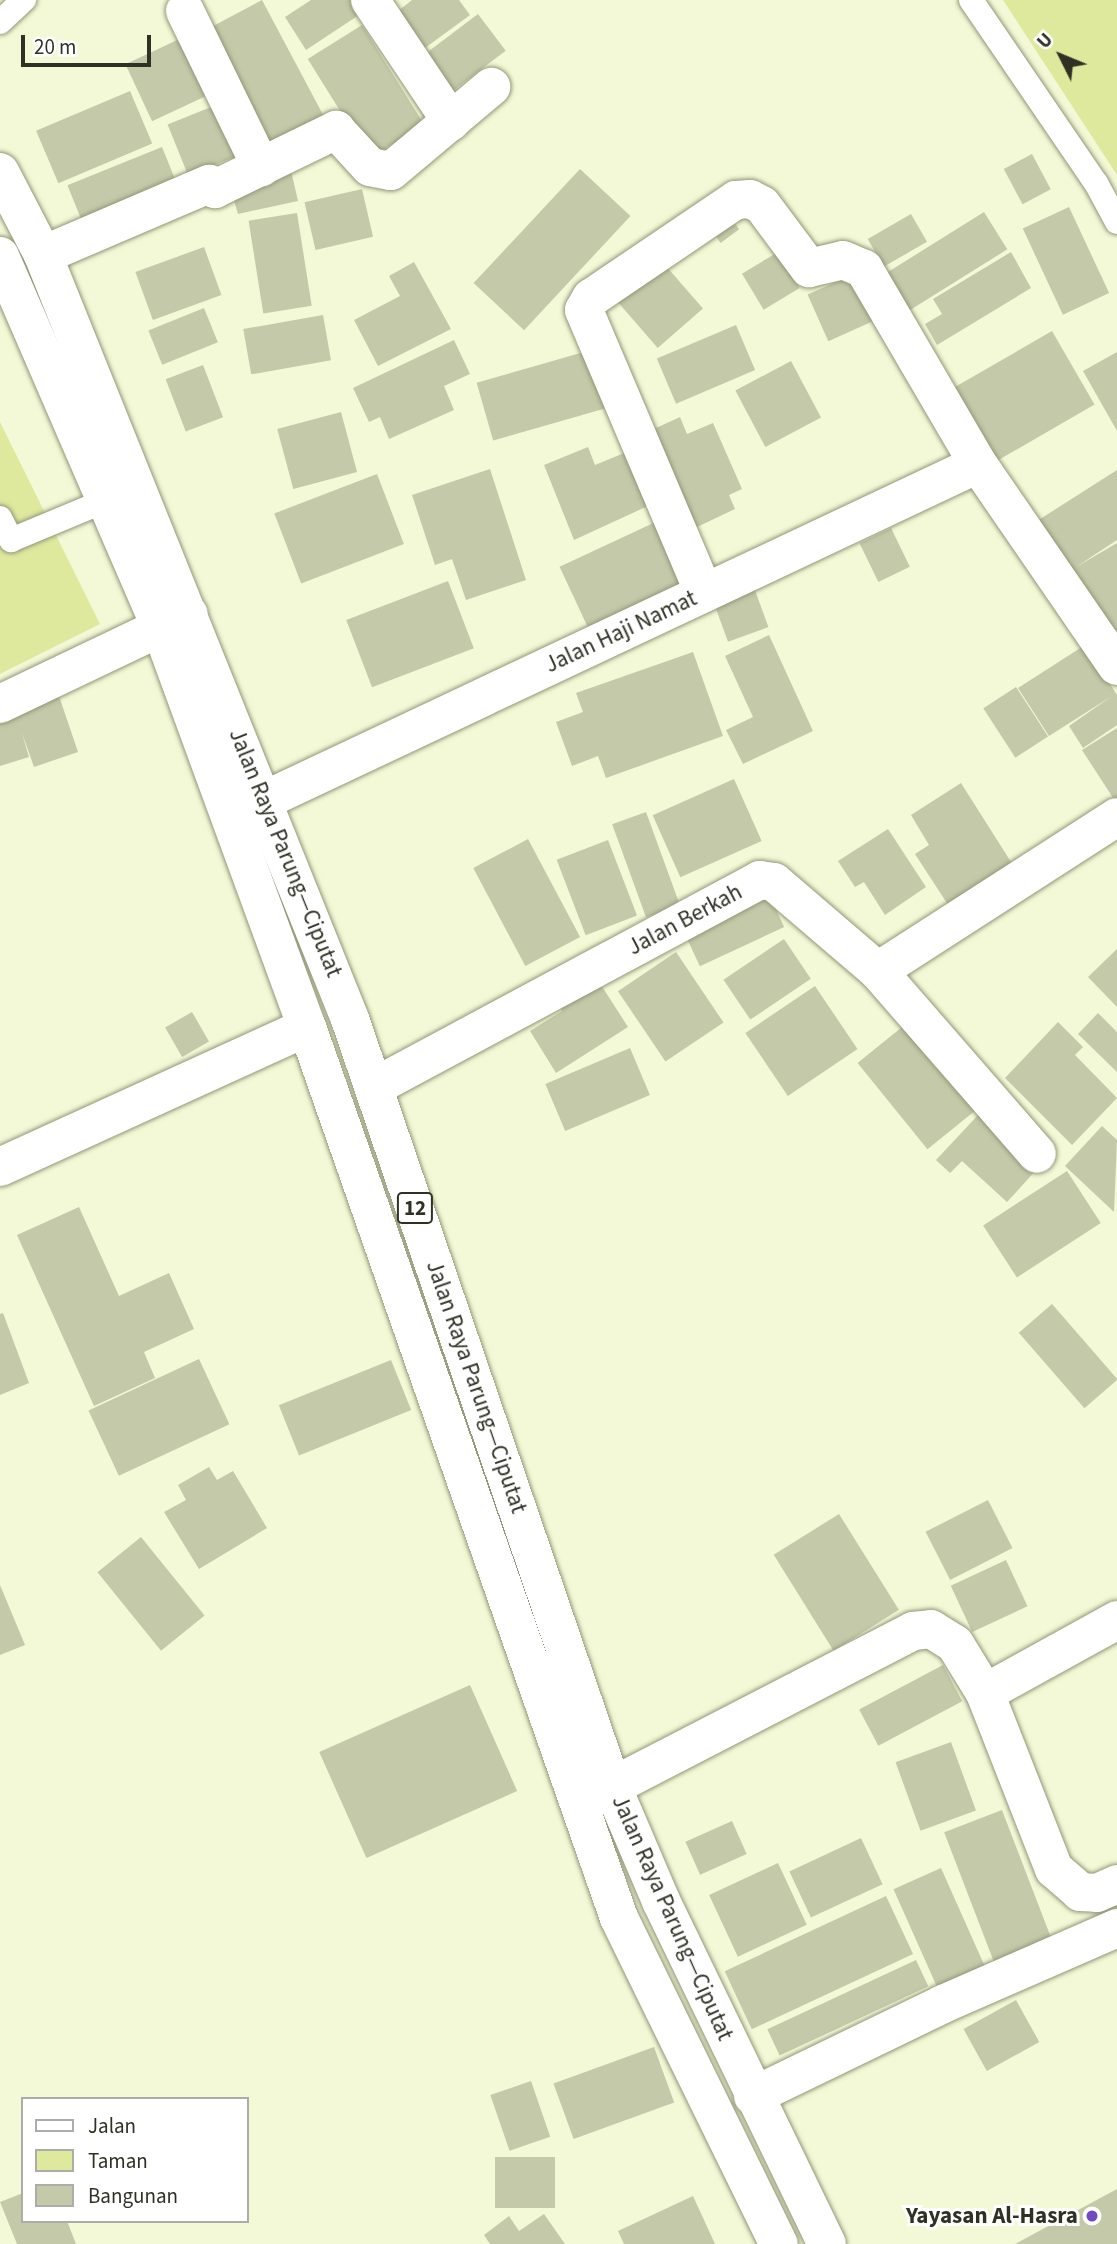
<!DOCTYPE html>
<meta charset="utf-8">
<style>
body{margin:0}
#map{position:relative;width:1117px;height:2244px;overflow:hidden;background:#f3f8d6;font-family:"Source Sans 3",sans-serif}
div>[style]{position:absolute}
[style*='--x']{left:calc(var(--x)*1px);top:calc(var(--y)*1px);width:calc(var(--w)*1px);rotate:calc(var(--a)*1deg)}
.green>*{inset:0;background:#dfe99e}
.building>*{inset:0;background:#c4c9a9;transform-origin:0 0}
.roads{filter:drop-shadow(0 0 2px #929778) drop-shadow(0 0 2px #929778)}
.lane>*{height:24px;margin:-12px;padding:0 12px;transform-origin:12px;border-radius:12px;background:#fff}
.street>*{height:38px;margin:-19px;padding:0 19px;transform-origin:19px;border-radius:19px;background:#fff}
.highway>*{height:38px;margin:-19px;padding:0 19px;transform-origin:19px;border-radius:19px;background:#fff}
.dots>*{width:19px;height:19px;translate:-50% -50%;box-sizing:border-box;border:4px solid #fff;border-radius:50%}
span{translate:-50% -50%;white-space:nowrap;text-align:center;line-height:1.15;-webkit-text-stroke:6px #fff;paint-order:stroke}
.shield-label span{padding:2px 5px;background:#fff;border:2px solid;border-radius:5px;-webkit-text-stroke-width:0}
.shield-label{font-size:21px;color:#303125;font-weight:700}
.street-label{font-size:23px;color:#303125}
.poi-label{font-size:23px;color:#303125;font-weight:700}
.right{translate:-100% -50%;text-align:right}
.legend{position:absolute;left:21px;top:2097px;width:228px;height:126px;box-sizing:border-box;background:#fff;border:2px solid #acada8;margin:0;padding:9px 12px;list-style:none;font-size:21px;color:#303125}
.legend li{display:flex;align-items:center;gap:14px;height:35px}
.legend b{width:35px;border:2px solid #acada8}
.north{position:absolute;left:1026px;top:21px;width:70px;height:70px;-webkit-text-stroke:5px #fff;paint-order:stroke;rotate:313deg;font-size:19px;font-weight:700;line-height:28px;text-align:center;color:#303125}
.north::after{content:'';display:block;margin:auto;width:24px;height:32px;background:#303125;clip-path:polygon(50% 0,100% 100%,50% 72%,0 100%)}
.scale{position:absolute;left:21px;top:35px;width:130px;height:32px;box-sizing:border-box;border:4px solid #303125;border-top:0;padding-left:9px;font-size:21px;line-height:24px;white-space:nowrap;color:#303125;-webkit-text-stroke:5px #fff;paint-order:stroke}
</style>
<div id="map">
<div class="green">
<div style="clip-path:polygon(1003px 0,1117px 0,1117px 175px)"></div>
<div style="clip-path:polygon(0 422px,100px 624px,0 674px)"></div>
</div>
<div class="building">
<div style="left:262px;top:0;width:134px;height:68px;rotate:62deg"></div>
<div style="clip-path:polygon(311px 0,354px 0,362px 13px,306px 50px,285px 17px)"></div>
<div style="clip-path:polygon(412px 0,459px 0,470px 15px,425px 48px,398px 11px)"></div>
<div style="left:478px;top:14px;width:46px;height:73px;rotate:53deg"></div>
<div style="left:362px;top:25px;width:117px;height:64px;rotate:58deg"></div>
<div style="left:188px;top:35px;width:63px;height:69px;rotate:65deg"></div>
<div style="left:130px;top:91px;width:57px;height:102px;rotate:67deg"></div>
<div style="left:226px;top:101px;width:55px;height:63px;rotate:68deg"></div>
<div style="left:162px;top:147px;width:43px;height:102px;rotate:68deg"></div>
<div style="left:1032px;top:154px;width:40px;height:32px;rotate:62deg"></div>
<div style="clip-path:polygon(289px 162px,298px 201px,238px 214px,230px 187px)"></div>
<div style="left:580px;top:169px;width:69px;height:156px;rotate:43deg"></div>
<div style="left:362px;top:189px;width:49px;height:59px;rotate:77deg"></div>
<div style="left:1069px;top:207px;width:95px;height:51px;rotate:65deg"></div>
<div style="left:984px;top:212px;width:44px;height:116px;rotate:58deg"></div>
<div style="left:297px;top:213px;width:94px;height:49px;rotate:81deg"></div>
<div style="left:728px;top:214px;width:19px;height:23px;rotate:54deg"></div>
<div style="left:911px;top:214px;width:32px;height:50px;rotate:60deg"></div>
<div style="left:204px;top:247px;width:51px;height:73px;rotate:70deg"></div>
<div style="left:778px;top:252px;width:42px;height:42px;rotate:59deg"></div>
<div style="clip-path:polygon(1011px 252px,1031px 288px,937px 345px,925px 324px,942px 314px,933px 299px)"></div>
<div style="left:659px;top:258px;width:67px;height:60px;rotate:49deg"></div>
<div style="clip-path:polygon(414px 262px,451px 329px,378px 366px,354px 320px,400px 296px,389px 276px)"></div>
<div style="left:856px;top:273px;width:51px;height:53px;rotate:66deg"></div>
<div style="left:204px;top:308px;width:37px;height:60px;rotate:68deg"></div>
<div style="left:323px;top:315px;width:46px;height:81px;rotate:80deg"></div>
<div style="left:736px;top:325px;width:49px;height:86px;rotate:67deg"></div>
<div style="left:1052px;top:331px;width:85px;height:112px;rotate:60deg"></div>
<div style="clip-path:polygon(454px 340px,470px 374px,444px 386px,454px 410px,389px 439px,380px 417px,369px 422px,353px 388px)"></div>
<div style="left:591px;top:350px;width:60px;height:119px;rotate:74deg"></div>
<div style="clip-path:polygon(1117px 352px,1117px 431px,1083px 371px)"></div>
<div style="left:791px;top:361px;width:64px;height:63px;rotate:62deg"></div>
<div style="left:203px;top:365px;width:56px;height:40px;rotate:69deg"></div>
<div style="left:341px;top:412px;width:62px;height:66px;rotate:75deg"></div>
<div style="clip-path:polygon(680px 417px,687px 434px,713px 423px,742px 489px,729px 495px,735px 509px,697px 527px,643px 434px)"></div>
<div style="clip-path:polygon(588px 447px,595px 465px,629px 451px,650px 505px,574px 540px,544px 465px)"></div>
<div style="clip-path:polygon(490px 469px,526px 580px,466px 600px,452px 559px,435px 565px,412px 495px)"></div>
<div style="clip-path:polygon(1117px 470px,1117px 540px,1076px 567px,1117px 543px,1117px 656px,1037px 521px)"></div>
<div style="left:377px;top:474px;width:75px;height:110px;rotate:69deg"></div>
<div style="left:662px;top:519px;width:69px;height:113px;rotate:65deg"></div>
<div style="left:891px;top:528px;width:43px;height:35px;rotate:64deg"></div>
<div style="left:448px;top:581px;width:72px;height:109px;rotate:69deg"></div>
<div style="left:752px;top:582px;width:48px;height:43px;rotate:70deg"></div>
<div style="clip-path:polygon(769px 635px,813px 731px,743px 764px,726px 730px,753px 717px,725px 656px)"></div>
<div style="clip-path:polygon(1085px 645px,1117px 695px,1117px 725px,1083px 748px,1069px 726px,1112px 696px,1049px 736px,1018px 688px)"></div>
<div style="clip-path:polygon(693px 652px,723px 736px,606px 778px,598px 756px,572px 766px,556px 722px,583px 712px,576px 693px)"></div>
<div style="left:1016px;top:687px;width:59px;height:39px;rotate:57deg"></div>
<div style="clip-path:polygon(59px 696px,78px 752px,34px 767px,22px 733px,29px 757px,0 766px,0 722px)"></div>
<div style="clip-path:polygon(1117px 728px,1117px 804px,1082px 750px)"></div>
<div style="left:734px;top:779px;width:68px;height:89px;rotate:66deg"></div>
<div style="clip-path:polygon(961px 783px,1018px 873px,954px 914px,915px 854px,929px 845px,911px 815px)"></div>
<div style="left:646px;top:812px;width:99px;height:36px;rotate:70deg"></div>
<div style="clip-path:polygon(888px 829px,926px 887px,885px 915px,864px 882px,855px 887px,838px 861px)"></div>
<div style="left:528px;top:839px;width:111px;height:62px;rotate:62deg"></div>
<div style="left:608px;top:840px;width:81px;height:55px;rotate:69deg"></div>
<div style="left:766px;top:888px;width:43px;height:93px;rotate:65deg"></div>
<div style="left:784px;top:939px;width:48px;height:73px;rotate:56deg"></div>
<div style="clip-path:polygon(1117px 949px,1117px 1007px,1088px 977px)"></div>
<div style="left:676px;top:952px;width:85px;height:70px;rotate:56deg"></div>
<div style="clip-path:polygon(594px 974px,628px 1027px,556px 1073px,530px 1031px,562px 1011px,555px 999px)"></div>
<div style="left:815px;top:986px;width:76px;height:84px;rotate:56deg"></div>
<div style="left:192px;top:1012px;width:34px;height:31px;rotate:60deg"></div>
<div style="clip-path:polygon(1098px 1013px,1117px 1032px,1117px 1072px,1078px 1034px)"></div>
<div style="left:912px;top:1019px;width:111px;height:70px;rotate:51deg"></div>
<div style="clip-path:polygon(1058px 1022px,1083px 1047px,1075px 1055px,1117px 1098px,1072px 1145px,1005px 1078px)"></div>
<div style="left:630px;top:1048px;width:51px;height:92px;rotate:67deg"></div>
<div style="clip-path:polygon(979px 1114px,1038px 1168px,1007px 1202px,962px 1161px,950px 1173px,936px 1160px)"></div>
<div style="clip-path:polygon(1102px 1126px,1117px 1140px,1114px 1212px,1065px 1166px)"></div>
<div style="left:1067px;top:1171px;width:62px;height:100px;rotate:57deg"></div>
<div style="clip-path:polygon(79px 1207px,119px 1296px,169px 1273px,194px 1329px,144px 1352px,155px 1378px,94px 1406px,17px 1235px)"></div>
<div style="left:1052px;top:1304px;width:100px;height:44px;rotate:49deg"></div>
<div style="clip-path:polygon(3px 1313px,29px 1383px,0 1395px,0 1314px)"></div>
<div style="left:199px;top:1359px;width:72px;height:122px;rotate:65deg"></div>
<div style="left:391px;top:1360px;width:54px;height:121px;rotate:68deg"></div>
<div style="clip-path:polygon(209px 1467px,217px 1480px,233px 1471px,267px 1528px,199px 1569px,164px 1512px,186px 1500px,178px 1485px)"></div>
<div style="left:988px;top:1500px;width:54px;height:70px;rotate:63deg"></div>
<div style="left:839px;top:1514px;width:113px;height:77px;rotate:58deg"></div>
<div style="left:141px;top:1537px;width:101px;height:56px;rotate:51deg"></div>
<div style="left:1006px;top:1560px;width:51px;height:61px;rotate:65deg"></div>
<div style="clip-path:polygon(0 1585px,25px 1645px,0 1655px)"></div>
<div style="left:943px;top:1665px;width:41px;height:95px;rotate:62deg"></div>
<div style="left:470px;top:1685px;width:116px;height:165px;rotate:66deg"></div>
<div style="left:951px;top:1742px;width:73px;height:59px;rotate:70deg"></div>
<div style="left:1002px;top:1810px;width:142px;height:62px;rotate:69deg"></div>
<div style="left:732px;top:1821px;width:36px;height:51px;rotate:66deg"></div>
<div style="left:861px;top:1838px;width:51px;height:79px;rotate:65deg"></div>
<div style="left:778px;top:1863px;width:68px;height:76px;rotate:65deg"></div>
<div style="left:941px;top:1868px;width:112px;height:52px;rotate:66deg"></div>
<div style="left:886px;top:1896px;width:64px;height:178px;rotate:65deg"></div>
<div style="left:916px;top:1960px;width:29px;height:164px;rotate:65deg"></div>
<div style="left:1016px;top:2000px;width:48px;height:60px;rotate:61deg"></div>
<div style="left:654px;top:2047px;width:59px;height:107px;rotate:70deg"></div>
<div style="left:531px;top:2081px;width:59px;height:43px;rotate:71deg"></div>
<div style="left:555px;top:2157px;width:51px;height:60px;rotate:90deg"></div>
<div style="clip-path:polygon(1117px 2189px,1117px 2244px,1015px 2244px)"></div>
<div style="clip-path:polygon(23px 2193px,23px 2221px,67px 2221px,76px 2244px,17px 2244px,0 2202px)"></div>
<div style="clip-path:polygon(693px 2196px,715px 2244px,624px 2244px,618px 2231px)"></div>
<div style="clip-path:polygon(544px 2214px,565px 2244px,490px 2244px,484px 2235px,509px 2216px,519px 2231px)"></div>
</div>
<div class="roads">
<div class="lane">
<div style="--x:971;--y:0;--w:222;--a:55.7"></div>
<div style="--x:1096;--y:183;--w:44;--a:61.7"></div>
<div style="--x:0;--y:22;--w:33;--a:-43"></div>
<div style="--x:0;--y:518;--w:25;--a:63"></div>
<div style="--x:11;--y:540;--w:104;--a:-22.6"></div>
</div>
<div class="street">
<div style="--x:370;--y:0;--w:146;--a:56.2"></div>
<div style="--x:185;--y:11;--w:174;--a:64"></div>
<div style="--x:43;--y:255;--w:181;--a:-23.2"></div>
<div style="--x:209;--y:184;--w:8;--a:40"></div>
<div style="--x:215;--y:189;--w:135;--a:-26"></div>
<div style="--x:336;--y:130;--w:50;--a:47.4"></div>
<div style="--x:370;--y:167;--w:21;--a:11"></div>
<div style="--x:391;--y:171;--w:131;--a:-40"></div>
<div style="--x:704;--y:593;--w:307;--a:-113"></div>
<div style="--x:584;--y:310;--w:14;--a:-60"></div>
<div style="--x:591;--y:298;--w:175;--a:-34.1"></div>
<div style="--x:736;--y:200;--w:14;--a:-4"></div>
<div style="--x:750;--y:199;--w:13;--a:27"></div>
<div style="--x:762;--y:205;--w:79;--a:53.3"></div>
<div style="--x:809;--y:268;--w:35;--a:-13"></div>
<div style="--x:843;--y:260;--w:23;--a:23"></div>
<div style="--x:864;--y:269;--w:226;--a:59.7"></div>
<div style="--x:978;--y:464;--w:245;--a:55.5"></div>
<div style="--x:0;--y:704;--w:209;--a:-25.5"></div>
<div style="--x:265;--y:800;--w:788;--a:-25.23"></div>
<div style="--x:878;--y:971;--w:242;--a:49"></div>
<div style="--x:374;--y:1087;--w:438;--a:-28.2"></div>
<div style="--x:760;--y:880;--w:14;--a:8"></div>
<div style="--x:774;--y:882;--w:137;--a:40.6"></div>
<div style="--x:878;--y:971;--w:284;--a:-32.8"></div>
<div style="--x:0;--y:1167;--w:337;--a:-24.5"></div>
<div style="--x:985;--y:1693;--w:151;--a:-28.9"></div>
<div style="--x:582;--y:1802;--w:373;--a:-27.3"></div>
<div style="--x:913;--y:1631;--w:18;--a:-6"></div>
<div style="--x:931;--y:1629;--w:28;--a:32"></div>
<div style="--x:955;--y:1644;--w:57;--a:58.5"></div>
<div style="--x:985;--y:1693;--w:189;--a:68.6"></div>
<div style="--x:1054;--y:1869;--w:35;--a:41"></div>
<div style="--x:1080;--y:1892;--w:17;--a:3"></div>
<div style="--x:1097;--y:1893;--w:22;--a:-24"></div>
<div style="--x:753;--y:2096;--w:211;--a:-25.8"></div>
<div style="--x:943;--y:2004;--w:190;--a:-23.6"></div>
</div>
<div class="highway">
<div style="--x:0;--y:172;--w:93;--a:62.6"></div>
<div style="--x:43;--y:255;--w:823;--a:68.11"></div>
<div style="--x:350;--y:1019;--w:811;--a:71.14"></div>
<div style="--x:612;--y:1786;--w:125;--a:66.9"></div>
<div style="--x:661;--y:1901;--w:381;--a:64.2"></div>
<div style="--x:0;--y:256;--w:403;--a:66.6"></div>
<div style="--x:160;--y:626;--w:427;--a:69.9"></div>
<div style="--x:307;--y:1027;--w:944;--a:70.7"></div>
<div style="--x:619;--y:1918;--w:363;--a:63.9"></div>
</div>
</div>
<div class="dots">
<div style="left:1092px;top:2216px;background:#724ac3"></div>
</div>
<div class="shield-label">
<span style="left:415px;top:1208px">12</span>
</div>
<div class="street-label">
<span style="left:621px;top:632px;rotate:-25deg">Jalan Haji Namat</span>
<span style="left:285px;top:853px;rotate:68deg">Jalan Raya Parung—Ciputat</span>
<span style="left:685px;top:920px;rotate:-28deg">Jalan Berkah</span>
<span style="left:476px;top:1387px;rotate:71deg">Jalan Raya Parung—Ciputat</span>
<span style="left:672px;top:1918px;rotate:66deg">Jalan Raya Parung—Ciputat</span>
</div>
<div class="poi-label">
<span class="right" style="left:1078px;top:2216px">Yayasan Al-Hasra</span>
</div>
<ul class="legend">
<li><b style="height:9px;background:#fff"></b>Jalan</li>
<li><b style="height:19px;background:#dfe99e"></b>Taman</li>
<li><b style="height:19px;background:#c4c9a9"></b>Bangunan</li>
</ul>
<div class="north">U</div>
<div class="scale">20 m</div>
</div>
